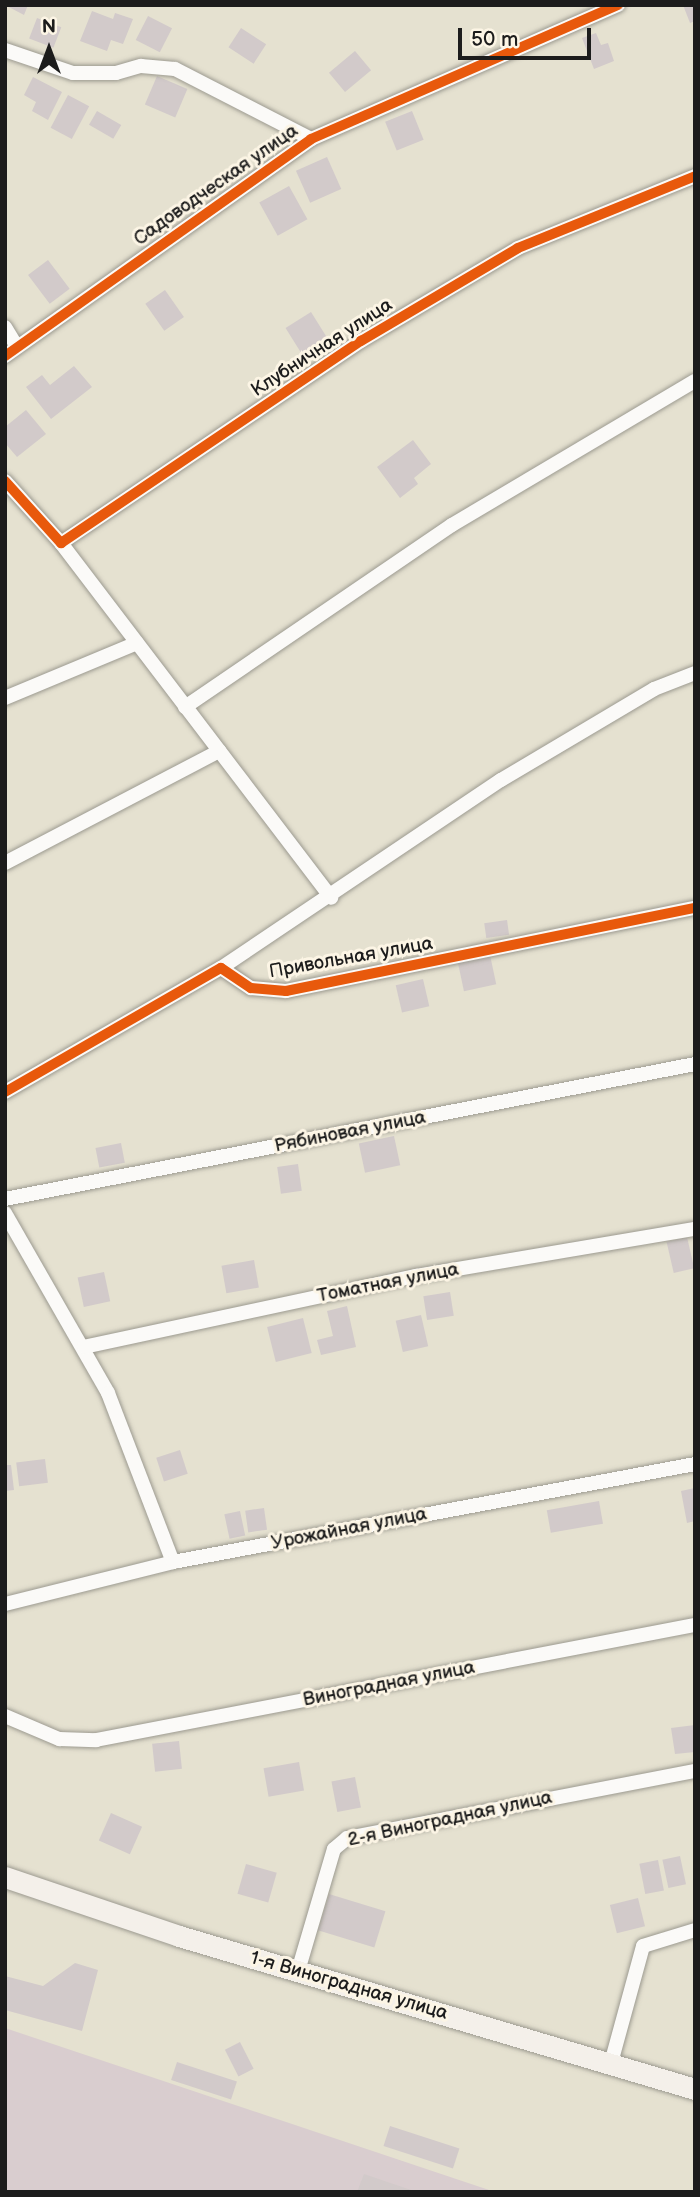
<!DOCTYPE html>
<meta charset="utf-8">
<style>
body{margin:0}
#map{position:relative;width:700px;height:2197px;overflow:hidden;background:#e5e1d0;font-family:"Balsamiq Sans",sans-serif}
div>[style]{position:absolute}
[style*='--x']{left:calc(var(--x)*1px);top:calc(var(--y)*1px);width:calc(var(--w)*1px);rotate:calc(var(--a)*1deg)}
.industrial>*{inset:0;background:#d9cdcf}
.building>*{inset:0;background:#d2caca;transform-origin:0 0}
.roads{filter:drop-shadow(0 0 2px #9c9a90) drop-shadow(0 0 2px #9c9a90)}
.minor>*{height:14px;margin:-7px;padding:0 7px;transform-origin:7px;border-radius:7px;background:#fbfaf8}
.secondary>*{height:21px;margin:-10.5px;padding:0 10.5px;transform-origin:10.5px;border-radius:10.5px;background:#f4f0ea}
.cycleway>*{height:10px;margin:-5px;padding:0 5px;transform-origin:5px;border-radius:5px;background:#e8590c}
span{translate:-50% -50%;white-space:nowrap;text-align:center;line-height:1.15;-webkit-text-stroke:6px #fcf5e5;paint-order:stroke}
.street-label{font-size:19px;color:#1c1c1c}
.frame{position:absolute;inset:0;border:7px solid #1c1c1c;pointer-events:none}
.north{position:absolute;left:14px;top:14px;width:70px;height:70px;-webkit-text-stroke:5px #fcf5e5;paint-order:stroke;rotate:0deg;font-size:19px;font-weight:700;line-height:28px;text-align:center;color:#1c1c1c}
.north::after{content:'';display:block;margin:auto;width:24px;height:32px;background:#1c1c1c;clip-path:polygon(50% 0,100% 100%,50% 72%,0 100%)}
.scale{position:absolute;left:458px;top:28px;width:133px;height:32px;box-sizing:border-box;border:4px solid #1c1c1c;border-top:0;padding-left:9px;font-size:21px;line-height:24px;white-space:nowrap;color:#1c1c1c;-webkit-text-stroke:5px #fcf5e5;paint-order:stroke}
</style>
<div id="map">
<div class="industrial">
<div style="clip-path:polygon(5px 2028px,495px 2192px,5px 2192px)"></div>
</div>
<div class="building">
<div style="clip-path:polygon(5px 5px,28px 5px,24px 15px)"></div>
<div style="clip-path:polygon(683px 5px,695px 5px,695px 21px,690px 23px)"></div>
<div style="clip-path:polygon(92px 11px,113px 19px,115px 13px,133px 19px,123px 44px,111px 40px,107px 51px,80px 41px)"></div>
<div style="left:148px;top:16px;width:27px;height:27px;rotate:27deg"></div>
<div style="left:37px;top:18px;width:26px;height:22px;rotate:21deg"></div>
<div style="left:241px;top:28px;width:30px;height:23px;rotate:33deg"></div>
<div style="clip-path:polygon(596px 33px,601px 45px,608px 43px,614px 61px,594px 69px,582px 38px)"></div>
<div style="left:355px;top:51px;width:25px;height:34px;rotate:50deg"></div>
<div style="left:157px;top:76px;width:33px;height:31px;rotate:23deg"></div>
<div style="clip-path:polygon(33px 77px,62px 92px,48px 120px,32px 111px,36px 102px,24px 95px)"></div>
<div style="left:68px;top:95px;width:24px;height:37px;rotate:28deg"></div>
<div style="left:97px;top:111px;width:28px;height:16px;rotate:30deg"></div>
<div style="left:412px;top:111px;width:31px;height:29px;rotate:68deg"></div>
<div style="left:327px;top:157px;width:35px;height:34px;rotate:66deg"></div>
<div style="left:289px;top:186px;width:38px;height:34px;rotate:61deg"></div>
<div style="left:48px;top:260px;width:36px;height:25px;rotate:53deg"></div>
<div style="left:165px;top:290px;width:33px;height:24px;rotate:55deg"></div>
<div style="left:311px;top:312px;width:36px;height:30px;rotate:58deg"></div>
<div style="clip-path:polygon(74px 366px,92px 387px,51px 419px,26px 387px,42px 375px,50px 385px)"></div>
<div style="clip-path:polygon(26px 410px,46px 434px,17px 457px,5px 443px,5px 427px)"></div>
<div style="clip-path:polygon(413px 440px,431px 464px,414px 478px,418px 484px,400px 498px,377px 467px)"></div>
<div style="left:507px;top:920px;width:15px;height:23px;rotate:82deg"></div>
<div style="left:490px;top:955px;width:30px;height:33px;rotate:78deg"></div>
<div style="left:423px;top:979px;width:28px;height:28px;rotate:77deg"></div>
<div style="left:394px;top:1136px;width:30px;height:36px;rotate:78deg"></div>
<div style="left:121px;top:1143px;width:20px;height:26px;rotate:79deg"></div>
<div style="left:298px;top:1164px;width:27px;height:21px;rotate:82deg"></div>
<div style="left:687px;top:1237px;width:32px;height:21px;rotate:77deg"></div>
<div style="left:254px;top:1260px;width:28px;height:33px;rotate:80deg"></div>
<div style="left:104px;top:1272px;width:30px;height:27px;rotate:78deg"></div>
<div style="left:450px;top:1292px;width:24px;height:27px;rotate:81deg"></div>
<div style="clip-path:polygon(347px 1306px,356px 1347px,321px 1355px,317px 1340px,333px 1336px,327px 1311px)"></div>
<div style="left:421px;top:1315px;width:32px;height:26px;rotate:77deg"></div>
<div style="left:303px;top:1318px;width:36px;height:37px;rotate:76deg"></div>
<div style="left:180px;top:1450px;width:25px;height:25px;rotate:72deg"></div>
<div style="left:45px;top:1459px;width:24px;height:29px;rotate:83deg"></div>
<div style="clip-path:polygon(5px 1465px,11px 1465px,14px 1490px,5px 1491px)"></div>
<div style="clip-path:polygon(695px 1488px,695px 1521px,687px 1523px,681px 1491px)"></div>
<div style="left:599px;top:1501px;width:23px;height:53px;rotate:80deg"></div>
<div style="left:264px;top:1508px;width:22px;height:19px;rotate:82deg"></div>
<div style="left:240px;top:1511px;width:25px;height:16px;rotate:78deg"></div>
<div style="clip-path:polygon(695px 1725px,695px 1752px,675px 1754px,671px 1728px)"></div>
<div style="left:179px;top:1741px;width:28px;height:27px;rotate:84deg"></div>
<div style="left:299px;top:1762px;width:29px;height:36px;rotate:80deg"></div>
<div style="left:355px;top:1777px;width:31px;height:24px;rotate:79deg"></div>
<div style="left:111px;top:1813px;width:34px;height:30px;rotate:24deg"></div>
<div style="left:680px;top:1856px;width:29px;height:18px;rotate:78deg"></div>
<div style="left:658px;top:1860px;width:31px;height:19px;rotate:79deg"></div>
<div style="left:246px;top:1864px;width:32px;height:31px;rotate:16deg"></div>
<div style="left:329px;top:1894px;width:59px;height:38px;rotate:17deg"></div>
<div style="left:638px;top:1898px;width:29px;height:29px;rotate:76deg"></div>
<div style="clip-path:polygon(75px 1963px,98px 1970px,82px 2031px,5px 2010px,5px 1976px,43px 1986px)"></div>
<div style="left:240px;top:2042px;width:30px;height:17px;rotate:63deg"></div>
<div style="left:177px;top:2062px;width:63px;height:19px;rotate:18deg"></div>
<div style="left:390px;top:2126px;width:73px;height:21px;rotate:18deg"></div>
<div style="clip-path:polygon(364px 2174px,414px 2191px,414px 2192px,357px 2192px)"></div>
</div>
<div class="roads">
<div class="minor">
<div style="--x:5;--y:50;--w:72;--a:18.7"></div>
<div style="--x:73;--y:73;--w:43;--a:0"></div>
<div style="--x:116;--y:73;--w:26;--a:-16"></div>
<div style="--x:141;--y:66;--w:34;--a:5"></div>
<div style="--x:175;--y:69;--w:153;--a:27.2"></div>
<div style="--x:5;--y:327;--w:23;--a:59"></div>
<div style="--x:5;--y:356;--w:375;--a:-35.3"></div>
<div style="--x:311;--y:139;--w:335;--a:-23.6"></div>
<div style="--x:5;--y:481;--w:84;--a:47.9"></div>
<div style="--x:61;--y:543;--w:362;--a:-34"></div>
<div style="--x:361;--y:341;--w:182;--a:-30.6"></div>
<div style="--x:518;--y:248;--w:191;--a:-22.1"></div>
<div style="--x:61;--y:543;--w:446;--a:52.7"></div>
<div style="--x:5;--y:698;--w:143;--a:-22.6"></div>
<div style="--x:185;--y:707;--w:323;--a:-34.3"></div>
<div style="--x:452;--y:525;--w:282;--a:-30.7"></div>
<div style="--x:5;--y:863;--w:242;--a:-27.6"></div>
<div style="--x:221;--y:968;--w:337;--a:-33.9"></div>
<div style="--x:501;--y:780;--w:178;--a:-30.7"></div>
<div style="--x:654;--y:689;--w:44;--a:-21.3"></div>
<div style="--x:5;--y:1092;--w:249;--a:-29.9"></div>
<div style="--x:221;--y:968;--w:36;--a:34"></div>
<div style="--x:251;--y:988;--w:35;--a:5"></div>
<div style="--x:286;--y:991;--w:417;--a:-11.5"></div>
<div style="--x:5;--y:1199;--w:703;--a:-11.07"></div>
<div style="--x:5;--y:1213;--w:207;--a:60.2"></div>
<div style="--x:108;--y:1393;--w:181;--a:69"></div>
<div style="--x:84;--y:1347;--w:340;--a:-12.1"></div>
<div style="--x:416;--y:1276;--w:283;--a:-9.6"></div>
<div style="--x:5;--y:1604;--w:173;--a:-14"></div>
<div style="--x:173;--y:1562;--w:531;--a:-10.63"></div>
<div style="--x:5;--y:1716;--w:59;--a:23.1"></div>
<div style="--x:59;--y:1739;--w:37;--a:2"></div>
<div style="--x:96;--y:1740;--w:610;--a:-10.87"></div>
<div style="--x:298;--y:1971;--w:127;--a:-73.6"></div>
<div style="--x:334;--y:1849;--w:17;--a:-40"></div>
<div style="--x:347;--y:1838;--w:354;--a:-10.9"></div>
<div style="--x:611;--y:2063;--w:121;--a:-74.7"></div>
<div style="--x:643;--y:1946;--w:54;--a:-17.1"></div>
</div>
<div class="secondary">
<div style="--x:5;--y:1877;--w:184;--a:18.7"></div>
<div style="--x:179;--y:1936;--w:538;--a:16.52"></div>
</div>
</div>
<div class="cycleway">
<div style="--x:5;--y:356;--w:375;--a:-35.3"></div>
<div style="--x:311;--y:139;--w:335;--a:-23.6"></div>
<div style="--x:5;--y:481;--w:84;--a:47.9"></div>
<div style="--x:61;--y:543;--w:362;--a:-34"></div>
<div style="--x:361;--y:341;--w:182;--a:-30.6"></div>
<div style="--x:518;--y:248;--w:191;--a:-22.1"></div>
<div style="--x:5;--y:1092;--w:249;--a:-29.9"></div>
<div style="--x:221;--y:968;--w:36;--a:34"></div>
<div style="--x:251;--y:988;--w:35;--a:5"></div>
<div style="--x:286;--y:991;--w:417;--a:-11.5"></div>
</div>
<div class="street-label">
<span style="left:216px;top:185px;rotate:-35deg">Садоводческая улица</span>
<span style="left:322px;top:348px;rotate:-33deg">Клубничная улица</span>
<span style="left:351px;top:958px;rotate:-10deg">Привольная улица</span>
<span style="left:350px;top:1132px;rotate:-11deg">Рябиновая улица</span>
<span style="left:388px;top:1283px;rotate:-11deg">Томатная улица</span>
<span style="left:349px;top:1529px;rotate:-11deg">Урожайная улица</span>
<span style="left:389px;top:1684px;rotate:-11deg">Виноградная улица</span>
<span style="left:450px;top:1819px;rotate:-12deg">2-я Виноградная улица</span>
<span style="left:349px;top:1986px;rotate:16deg">1-я Виноградная улица</span>
</div>
<div class="frame"></div>
<div class="north">N</div>
<div class="scale">50 m</div>
</div>
